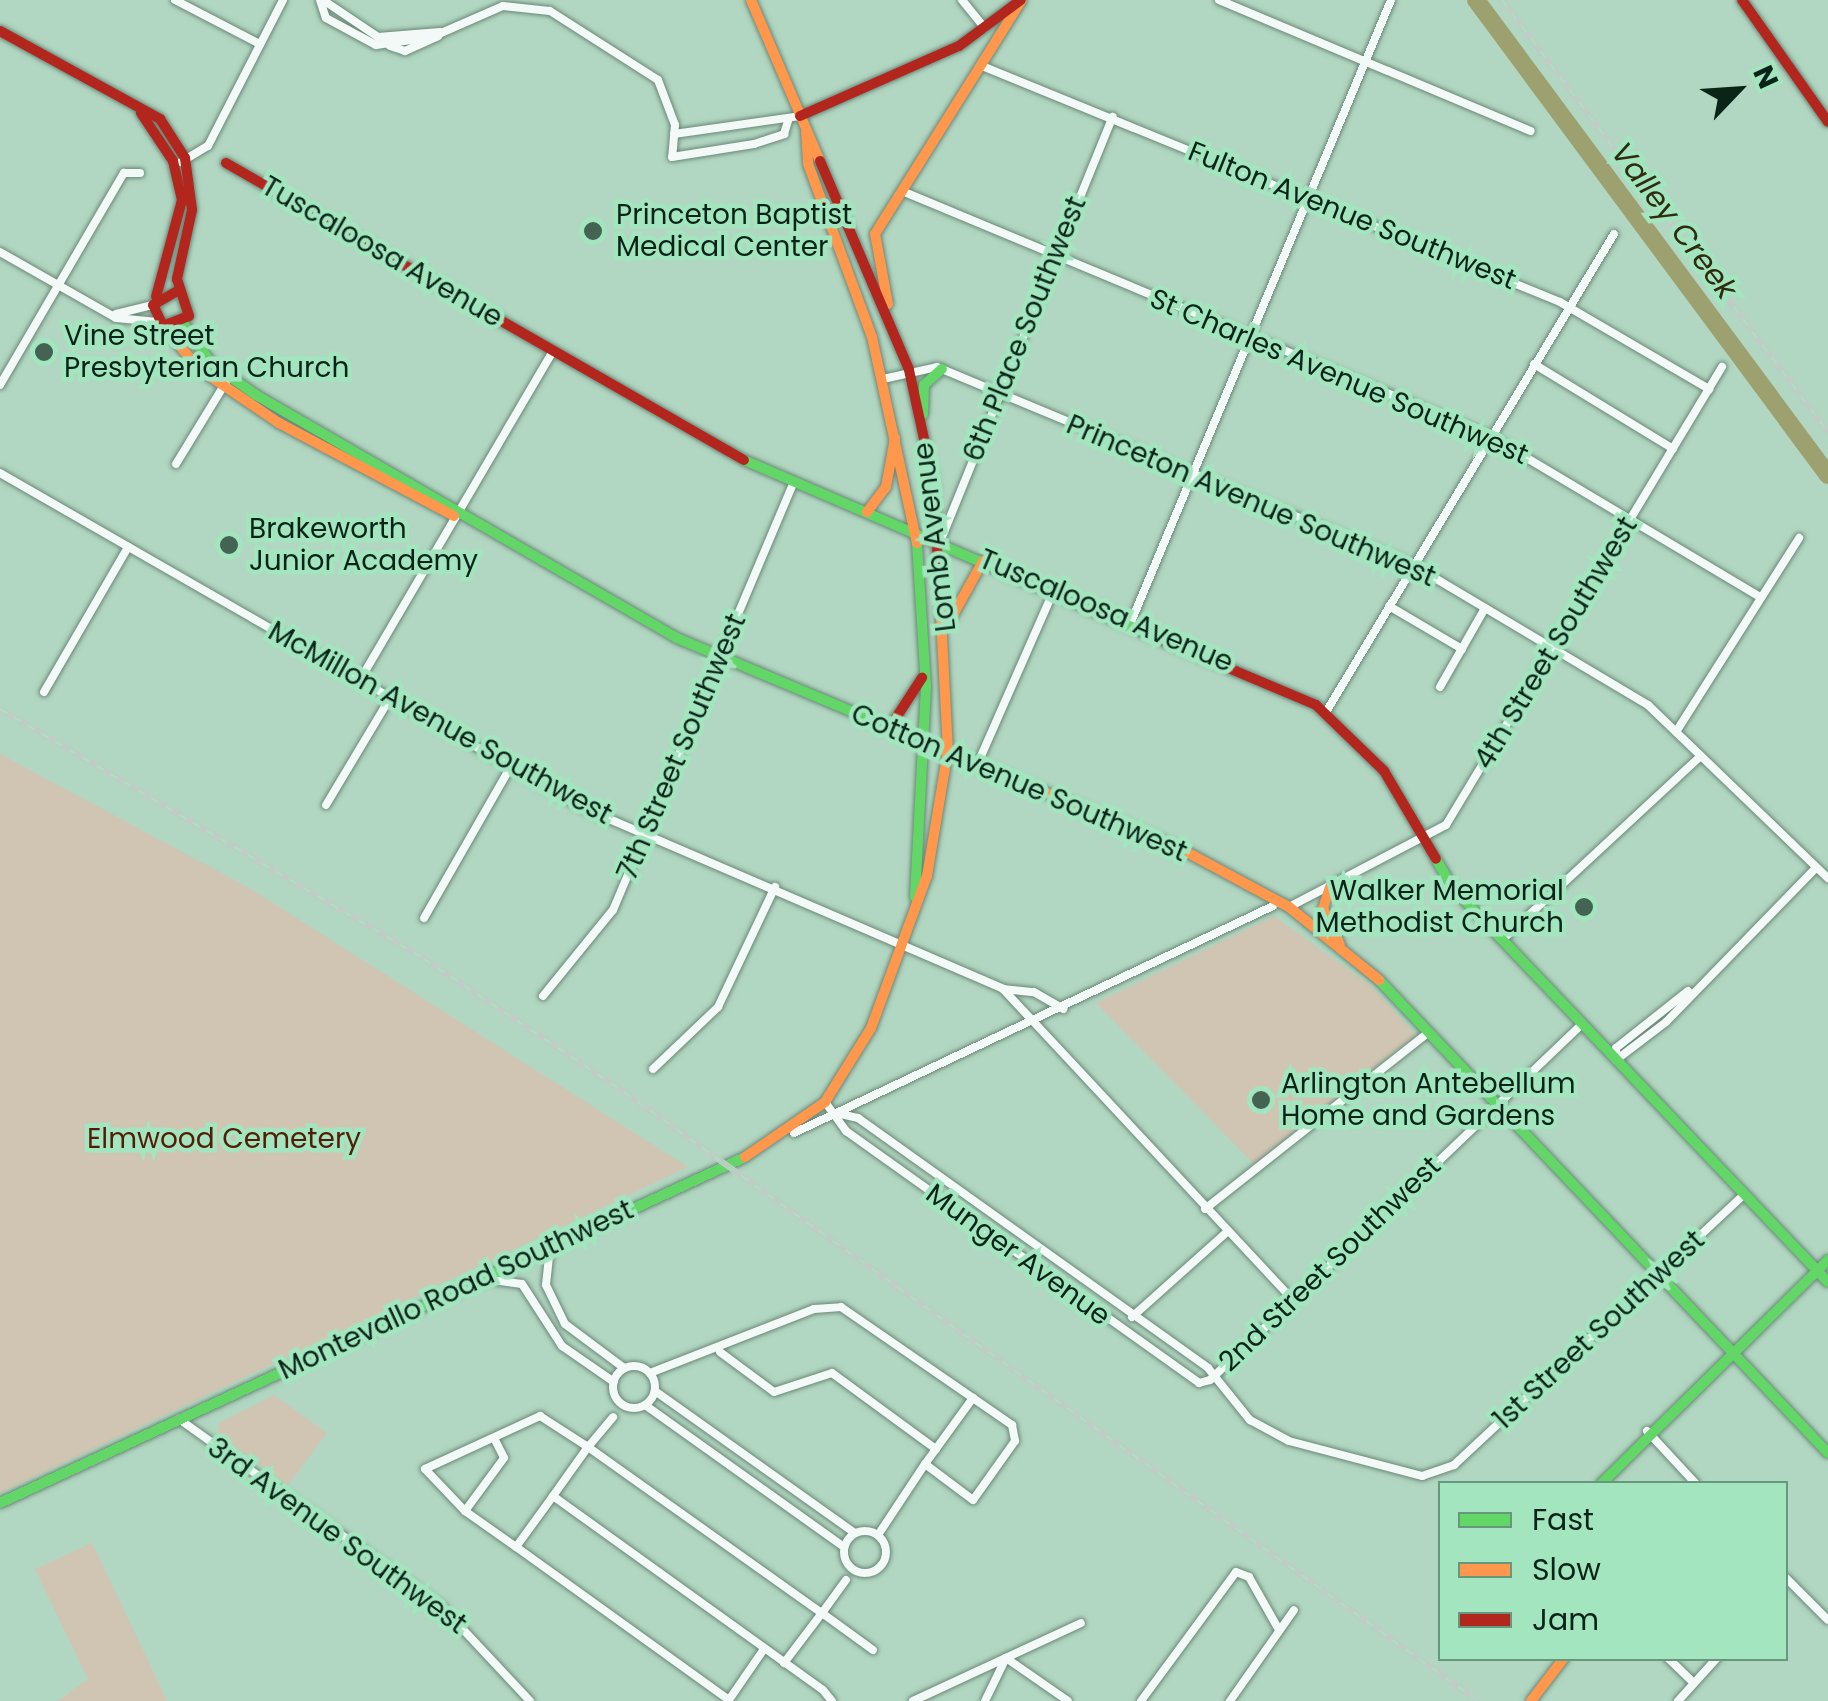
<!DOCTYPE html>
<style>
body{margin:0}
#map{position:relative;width:1828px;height:1701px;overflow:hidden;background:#b1d6c1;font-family:Poppins,sans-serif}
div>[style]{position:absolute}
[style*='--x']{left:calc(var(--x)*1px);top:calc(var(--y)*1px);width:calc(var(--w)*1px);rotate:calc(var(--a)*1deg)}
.green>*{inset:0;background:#d0c5b2}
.river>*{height:18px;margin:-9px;padding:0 9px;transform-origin:9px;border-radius:9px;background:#9da170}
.roads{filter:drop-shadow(0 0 2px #6b8879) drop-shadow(0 0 2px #6b8879)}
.street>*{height:8px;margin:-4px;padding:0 4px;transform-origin:4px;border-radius:4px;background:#f3f9f6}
.street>.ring{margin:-4px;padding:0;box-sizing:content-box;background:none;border:8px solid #f3f9f6;border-radius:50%}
.fast>*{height:10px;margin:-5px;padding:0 5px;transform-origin:5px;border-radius:5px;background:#63d668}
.slow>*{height:10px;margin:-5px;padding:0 5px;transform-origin:5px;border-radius:5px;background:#ff974d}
.jam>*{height:10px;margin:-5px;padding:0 5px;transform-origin:5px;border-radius:5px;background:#b3261e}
.rail>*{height:6px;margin-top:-3px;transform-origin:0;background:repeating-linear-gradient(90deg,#a2e5bf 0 8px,#c0ccc5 0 16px);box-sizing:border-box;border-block:2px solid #c0ccc5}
.dots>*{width:28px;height:28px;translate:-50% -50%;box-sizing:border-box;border:5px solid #a2e5bf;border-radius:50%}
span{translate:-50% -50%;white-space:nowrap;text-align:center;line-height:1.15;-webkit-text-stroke:9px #a2e5bf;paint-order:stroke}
.poi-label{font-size:28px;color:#0a2518}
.left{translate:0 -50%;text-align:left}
.right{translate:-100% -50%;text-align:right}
.street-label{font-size:28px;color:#0a2518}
.park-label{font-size:28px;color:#541c07}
.water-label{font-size:30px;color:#302b0f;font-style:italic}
.legend{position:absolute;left:1438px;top:1481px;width:350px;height:180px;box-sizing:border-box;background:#a2e5bf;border:2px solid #65987c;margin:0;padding:12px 18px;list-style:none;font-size:30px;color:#0a2518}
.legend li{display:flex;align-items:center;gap:20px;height:50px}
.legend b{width:50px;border:2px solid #65987c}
.north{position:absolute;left:1688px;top:40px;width:100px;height:100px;-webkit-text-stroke:8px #a2e5bf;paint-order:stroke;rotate:65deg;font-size:28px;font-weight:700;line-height:40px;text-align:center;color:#0a2518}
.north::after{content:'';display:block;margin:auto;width:35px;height:45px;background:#0a2518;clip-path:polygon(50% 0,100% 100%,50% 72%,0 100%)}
</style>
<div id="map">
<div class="green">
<div style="clip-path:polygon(0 754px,251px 889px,688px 1167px,0 1493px)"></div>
<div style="clip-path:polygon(1274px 916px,1371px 986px,1416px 1035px,1254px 1164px,1096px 1003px)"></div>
<div style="clip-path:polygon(274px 1395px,327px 1433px,288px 1485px,218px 1434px,219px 1423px)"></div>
<div style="clip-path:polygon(92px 1543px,144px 1652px,167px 1701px,58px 1701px,88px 1679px,35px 1569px)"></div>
</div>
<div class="river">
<div style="--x:1476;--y:0;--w:591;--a:53.46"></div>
</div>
<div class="roads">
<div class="street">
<div style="--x:175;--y:0;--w:96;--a:27.4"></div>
<div style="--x:320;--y:0;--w:19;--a:72"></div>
<div style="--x:326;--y:18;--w:57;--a:28.4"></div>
<div style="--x:376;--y:45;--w:57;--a:-8.1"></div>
<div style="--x:432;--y:37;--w:77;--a:-23.6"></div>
<div style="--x:503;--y:6;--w:47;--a:6.1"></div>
<div style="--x:550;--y:11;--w:128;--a:32.6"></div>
<div style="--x:658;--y:80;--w:48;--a:69.3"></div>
<div style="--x:675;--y:125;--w:32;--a:95"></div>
<div style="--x:672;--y:157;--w:83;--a:-9"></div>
<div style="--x:754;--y:144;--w:32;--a:-18"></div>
<div style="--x:784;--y:134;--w:14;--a:-73"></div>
<div style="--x:323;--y:0;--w:66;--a:33.9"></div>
<div style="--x:378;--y:37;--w:62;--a:-4.6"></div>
<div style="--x:962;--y:0;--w:36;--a:51"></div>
<div style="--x:1219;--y:0;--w:338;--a:22.8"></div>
<div style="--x:390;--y:46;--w:16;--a:18"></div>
<div style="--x:405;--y:51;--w:36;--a:-24"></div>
<div style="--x:982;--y:66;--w:624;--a:22.21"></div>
<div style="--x:1560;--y:302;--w:173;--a:30.3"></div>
<div style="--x:674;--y:134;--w:127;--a:-8.1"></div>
<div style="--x:181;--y:162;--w:31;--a:-31"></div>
<div style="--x:208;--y:146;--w:164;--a:-62.8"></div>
<div style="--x:902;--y:191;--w:637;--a:22.62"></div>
<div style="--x:1490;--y:436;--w:312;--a:30.8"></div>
<div style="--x:0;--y:252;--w:133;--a:29.6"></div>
<div style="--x:116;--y:318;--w:42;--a:5.4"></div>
<div style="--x:116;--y:314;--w:38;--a:-14"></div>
<div style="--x:1534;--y:364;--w:163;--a:31.4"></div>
<div style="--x:883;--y:379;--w:55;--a:-12.5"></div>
<div style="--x:937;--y:367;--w:516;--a:22.59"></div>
<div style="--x:1413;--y:565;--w:274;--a:30.8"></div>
<div style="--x:1648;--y:705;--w:250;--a:43.9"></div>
<div style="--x:0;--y:385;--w:246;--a:-59.7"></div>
<div style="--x:124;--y:173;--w:16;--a:0"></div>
<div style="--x:176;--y:464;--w:96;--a:-58.6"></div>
<div style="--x:0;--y:473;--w:668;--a:29.9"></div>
<div style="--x:579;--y:806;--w:462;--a:23.3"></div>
<div style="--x:1003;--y:989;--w:422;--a:47"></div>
<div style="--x:940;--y:542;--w:459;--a:-67.9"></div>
<div style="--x:1389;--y:606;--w:85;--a:30.5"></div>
<div style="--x:1131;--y:622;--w:674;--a:-67.31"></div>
<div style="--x:360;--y:680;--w:381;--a:-59.6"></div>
<div style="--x:1440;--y:687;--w:91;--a:-60.3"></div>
<div style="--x:44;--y:692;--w:168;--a:-59.9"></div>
<div style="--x:1326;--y:712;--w:558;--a:-58.93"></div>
<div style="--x:1676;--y:732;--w:230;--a:-57.6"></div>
<div style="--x:978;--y:763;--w:189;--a:-66.3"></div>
<div style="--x:326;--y:805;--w:125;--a:-59.1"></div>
<div style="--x:1289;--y:907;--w:177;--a:-27.6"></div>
<div style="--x:1446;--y:825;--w:535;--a:-58.93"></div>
<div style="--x:424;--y:918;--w:173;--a:-60.2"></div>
<div style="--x:1502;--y:940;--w:271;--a:-42.8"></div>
<div style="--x:1003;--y:989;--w:31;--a:6"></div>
<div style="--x:1034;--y:992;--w:34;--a:30"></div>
<div style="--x:1688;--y:991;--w:92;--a:141.6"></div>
<div style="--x:1616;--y:1048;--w:12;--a:90"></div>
<div style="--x:1616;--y:1060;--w:63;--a:-37.2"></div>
<div style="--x:1666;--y:1022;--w:215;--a:-45.8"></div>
<div style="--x:543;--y:996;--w:111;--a:-50.9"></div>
<div style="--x:613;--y:910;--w:465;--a:-67.1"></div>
<div style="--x:653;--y:1069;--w:90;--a:-43.6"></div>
<div style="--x:718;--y:1007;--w:133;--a:-64.6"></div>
<div style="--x:825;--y:1102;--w:36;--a:54"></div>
<div style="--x:846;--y:1131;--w:434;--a:35.5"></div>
<div style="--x:1199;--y:1383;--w:11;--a:-15"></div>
<div style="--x:836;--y:1113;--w:23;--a:13"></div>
<div style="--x:858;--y:1118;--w:430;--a:35.5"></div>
<div style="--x:1208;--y:1368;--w:67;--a:51.1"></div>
<div style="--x:1250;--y:1420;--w:44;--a:28.3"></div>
<div style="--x:1289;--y:1441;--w:138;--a:14.7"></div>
<div style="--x:1422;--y:1476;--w:34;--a:-19"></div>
<div style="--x:1454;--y:1465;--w:396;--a:-43"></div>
<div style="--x:794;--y:1133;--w:530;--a:-25.36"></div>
<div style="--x:1205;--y:1209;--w:284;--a:-38.3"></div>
<div style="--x:550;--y:1247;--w:38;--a:96"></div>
<div style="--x:546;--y:1285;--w:43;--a:64"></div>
<div style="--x:565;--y:1324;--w:74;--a:36.7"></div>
<div style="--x:486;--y:1279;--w:36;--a:8"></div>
<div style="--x:522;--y:1284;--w:74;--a:57.2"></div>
<div style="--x:562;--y:1346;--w:63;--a:34.7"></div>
<div style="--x:1132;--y:1317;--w:127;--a:-41.8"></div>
<div style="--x:720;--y:1352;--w:67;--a:36.5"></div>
<div style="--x:774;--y:1392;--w:61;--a:-18.1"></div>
<div style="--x:832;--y:1373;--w:129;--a:36.2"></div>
<div class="ring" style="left:613px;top:1366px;width:34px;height:34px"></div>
<div style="--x:650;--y:1373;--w:176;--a:-21.3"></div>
<div style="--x:814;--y:1309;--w:27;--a:-4"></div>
<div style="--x:841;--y:1307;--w:208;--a:34.6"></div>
<div style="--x:1012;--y:1425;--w:16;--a:79"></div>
<div style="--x:1015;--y:1441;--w:72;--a:125.4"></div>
<div style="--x:973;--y:1500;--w:60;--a:-143.1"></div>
<div style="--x:925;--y:1464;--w:85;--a:123.5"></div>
<div style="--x:1210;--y:1380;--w:513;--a:-43.74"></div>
<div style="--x:655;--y:1391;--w:245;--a:35.4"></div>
<div style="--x:645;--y:1405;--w:244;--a:35.5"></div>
<div style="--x:179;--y:1419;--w:322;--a:35.5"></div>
<div style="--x:441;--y:1606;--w:130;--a:46.9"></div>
<div style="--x:1647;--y:1431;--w:72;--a:47.2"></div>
<div style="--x:494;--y:1438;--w:22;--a:63"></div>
<div style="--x:504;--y:1458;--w:66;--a:126.3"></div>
<div style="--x:465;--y:1511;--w:62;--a:35.2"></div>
<div style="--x:925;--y:1464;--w:82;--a:-54"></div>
<div style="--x:553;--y:1496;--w:60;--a:-54.5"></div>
<div style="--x:588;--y:1447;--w:287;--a:35.4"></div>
<div style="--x:822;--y:1613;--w:63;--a:127.2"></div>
<div style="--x:465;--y:1511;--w:58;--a:-133.6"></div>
<div style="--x:425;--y:1469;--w:127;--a:-24.7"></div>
<div style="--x:540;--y:1416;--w:57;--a:32.9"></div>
<div style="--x:588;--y:1447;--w:39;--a:-50"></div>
<div class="ring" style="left:844px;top:1531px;width:34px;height:34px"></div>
<div style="--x:1786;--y:1578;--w:59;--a:45"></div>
<div style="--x:846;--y:1580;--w:41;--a:126"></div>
<div style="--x:822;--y:1613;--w:63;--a:36"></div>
<div style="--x:764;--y:1649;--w:62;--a:124.5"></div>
<div style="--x:729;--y:1700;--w:262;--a:-144.3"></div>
<div style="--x:516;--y:1547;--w:63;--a:-54"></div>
<div style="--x:553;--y:1496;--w:332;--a:35.7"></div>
<div style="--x:823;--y:1690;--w:14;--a:51"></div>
<div style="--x:1006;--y:1658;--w:75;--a:34.7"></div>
<div style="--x:1668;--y:1658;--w:36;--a:44"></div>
<div style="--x:913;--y:1701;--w:185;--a:-24.9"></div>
<div style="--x:985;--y:1701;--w:48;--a:-64"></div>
<div style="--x:1141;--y:1701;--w:160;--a:-53.6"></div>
<div style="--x:1236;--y:1572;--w:14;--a:21"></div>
<div style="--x:1249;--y:1577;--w:61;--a:60.5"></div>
<div style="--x:1230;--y:1701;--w:111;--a:-54.9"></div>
<div style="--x:1678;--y:1701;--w:58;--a:-47.8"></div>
</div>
<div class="fast">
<div style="--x:183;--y:323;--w:49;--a:55"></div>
<div style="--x:211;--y:363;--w:55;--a:35.4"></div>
<div style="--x:256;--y:395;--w:486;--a:30"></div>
<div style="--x:677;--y:638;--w:284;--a:22.8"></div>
<div style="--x:923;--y:414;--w:29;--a:-88"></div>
<div style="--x:924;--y:385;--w:24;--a:-42"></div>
<div style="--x:744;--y:460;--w:440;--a:23.3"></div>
<div style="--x:1436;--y:859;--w:32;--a:60"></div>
<div style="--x:1452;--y:887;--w:545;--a:46.41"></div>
<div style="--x:915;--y:897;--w:210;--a:-87"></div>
<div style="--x:926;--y:687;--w:144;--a:-93.6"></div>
<div style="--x:1379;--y:980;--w:652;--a:46.49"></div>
<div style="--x:1601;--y:1484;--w:319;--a:-44.6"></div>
<div style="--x:0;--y:1503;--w:821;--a:-24.91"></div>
</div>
<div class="slow">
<div style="--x:751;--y:0;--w:175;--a:66.8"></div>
<div style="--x:806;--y:132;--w:32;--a:86"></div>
<div style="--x:808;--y:164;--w:184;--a:69.7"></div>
<div style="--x:872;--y:337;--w:211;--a:77.7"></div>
<div style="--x:888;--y:304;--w:71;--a:-100.5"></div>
<div style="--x:875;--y:234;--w:276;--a:-57.9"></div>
<div style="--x:164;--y:327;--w:53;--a:50.3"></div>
<div style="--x:198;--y:368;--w:98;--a:34.2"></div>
<div style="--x:279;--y:423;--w:198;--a:28"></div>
<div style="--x:867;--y:512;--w:31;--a:-53"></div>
<div style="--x:886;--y:487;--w:50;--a:-79.6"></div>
<div style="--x:948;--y:624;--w:72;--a:-60.9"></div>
<div style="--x:939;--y:748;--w:264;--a:22.7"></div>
<div style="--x:1183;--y:850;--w:120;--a:28.3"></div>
<div style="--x:1289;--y:907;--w:116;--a:39"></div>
<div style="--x:1330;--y:887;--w:22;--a:108"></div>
<div style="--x:1323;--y:908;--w:40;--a:65"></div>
<div style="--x:745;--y:1157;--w:97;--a:-34.5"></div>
<div style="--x:825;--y:1102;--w:87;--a:-58.1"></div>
<div style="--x:871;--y:1028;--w:162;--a:-69.8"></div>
<div style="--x:927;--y:876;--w:127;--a:-80.5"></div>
<div style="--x:948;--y:751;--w:188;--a:-93"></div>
<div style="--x:1531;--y:1701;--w:54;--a:-52.5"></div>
</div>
<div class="jam">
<div style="--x:1742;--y:0;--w:149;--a:54.8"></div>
<div style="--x:0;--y:31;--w:183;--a:28.8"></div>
<div style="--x:160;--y:119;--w:46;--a:57.3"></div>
<div style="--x:185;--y:158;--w:52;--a:82.3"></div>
<div style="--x:192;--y:210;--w:71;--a:102.3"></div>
<div style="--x:177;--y:279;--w:39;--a:72"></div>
<div style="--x:189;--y:316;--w:28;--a:159"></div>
<div style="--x:163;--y:326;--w:23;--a:-115"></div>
<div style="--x:153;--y:305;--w:28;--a:-30"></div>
<div style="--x:141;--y:113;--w:58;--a:56.3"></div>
<div style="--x:173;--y:161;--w:40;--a:77"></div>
<div style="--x:182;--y:200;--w:100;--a:105"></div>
<div style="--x:800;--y:116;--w:174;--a:-23.8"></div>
<div style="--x:959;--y:46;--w:77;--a:-36.6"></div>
<div style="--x:820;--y:161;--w:227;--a:66.9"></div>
<div style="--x:909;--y:370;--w:118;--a:77.7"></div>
<div style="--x:934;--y:485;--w:78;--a:87.1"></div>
<div style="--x:226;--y:163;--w:597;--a:29.83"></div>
<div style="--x:1148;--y:634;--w:182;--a:22.9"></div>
<div style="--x:1316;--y:705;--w:95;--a:44.1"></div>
<div style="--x:1384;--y:771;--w:102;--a:59.4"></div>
<div style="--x:890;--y:727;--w:59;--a:-56.9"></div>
</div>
</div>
<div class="rail">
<div style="--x:1502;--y:0;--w:541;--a:52.96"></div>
<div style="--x:0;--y:709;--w:492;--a:30.5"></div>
<div style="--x:424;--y:959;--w:240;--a:33.6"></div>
<div style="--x:624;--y:1092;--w:1049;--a:35.49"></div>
</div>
<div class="dots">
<div style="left:593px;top:231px;background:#446353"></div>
<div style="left:44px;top:352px;background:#446353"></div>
<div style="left:229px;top:545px;background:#446353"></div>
<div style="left:1584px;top:907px;background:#446353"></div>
<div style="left:1261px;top:1100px;background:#446353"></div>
</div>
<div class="poi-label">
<span class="left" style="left:616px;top:231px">Princeton Baptist<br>Medical Center</span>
<span class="left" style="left:64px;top:352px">Vine Street<br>Presbyterian Church</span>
<span class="left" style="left:249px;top:545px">Brakeworth<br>Junior Academy</span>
<span class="right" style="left:1564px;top:907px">Walker Memorial<br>Methodist Church</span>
<span class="left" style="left:1281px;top:1100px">Arlington Antebellum<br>Home and Gardens</span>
</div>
<div class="street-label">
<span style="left:1352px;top:216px;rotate:22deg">Fulton Avenue Southwest</span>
<span style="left:382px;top:252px;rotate:30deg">Tuscaloosa Avenue</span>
<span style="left:1025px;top:329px;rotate:-68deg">6th Place Southwest</span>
<span style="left:1339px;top:377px;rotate:23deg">St Charles Avenue Southwest</span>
<span style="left:1251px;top:501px;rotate:23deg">Princeton Avenue Southwest</span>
<span style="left:935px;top:537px;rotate:-97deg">Lomb Avenue</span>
<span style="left:1106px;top:611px;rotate:23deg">Tuscaloosa Avenue</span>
<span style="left:1556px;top:643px;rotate:-59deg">4th Street Southwest</span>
<span style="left:440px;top:723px;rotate:29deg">McMillon Avenue Southwest</span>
<span style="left:682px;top:747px;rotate:-67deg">7th Street Southwest</span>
<span style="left:1019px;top:783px;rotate:23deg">Cotton Avenue Southwest</span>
<span style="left:1018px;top:1255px;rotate:36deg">Munger Avenue</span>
<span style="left:1330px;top:1264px;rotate:-44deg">2nd Street Southwest</span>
<span style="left:456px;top:1290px;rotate:-25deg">Montevallo Road Southwest</span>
<span style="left:1599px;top:1330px;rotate:-43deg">1st Street Southwest</span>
<span style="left:337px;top:1536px;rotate:36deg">3rd Avenue Southwest</span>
</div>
<div class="park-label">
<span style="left:224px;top:1139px">Elmwood Cemetery</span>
</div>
<div class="water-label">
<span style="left:1674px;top:221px;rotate:53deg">Valley Creek</span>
</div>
<ul class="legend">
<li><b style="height:12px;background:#63d668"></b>Fast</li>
<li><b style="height:12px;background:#ff974d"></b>Slow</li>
<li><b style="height:12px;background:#b3261e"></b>Jam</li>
</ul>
<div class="north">N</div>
</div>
